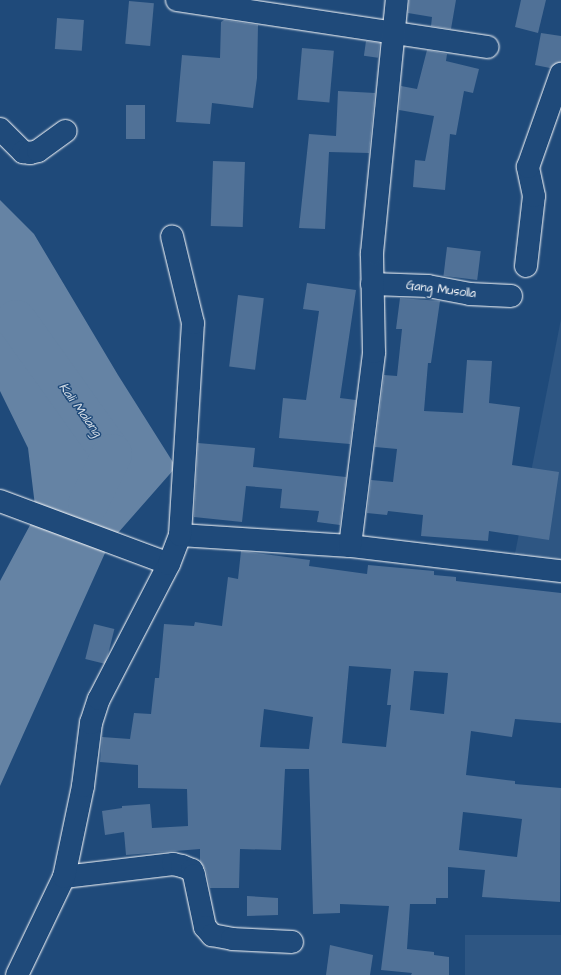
<!DOCTYPE html>
<style>
body{margin:0}
#map{position:relative;width:561px;height:975px;overflow:hidden;background:#1f4a7a;font-family:"Architects Daughter",sans-serif}
div>[style]{position:absolute}
[style*='--x']{left:calc(var(--x)*1px);top:calc(var(--y)*1px);width:calc(var(--w)*1px);rotate:calc(var(--a)*1deg)}
.built>*{inset:0;background:#2e5683;transform-origin:0 0}
.water>*{inset:0;background:#6583a4}
.river>*{height:40px;margin:-20px;padding:0 20px;transform-origin:20px;border-radius:20px;background:#6583a4}
.building>*{inset:0;background:#507197;transform-origin:0 0}
.roads{filter:drop-shadow(0 0 1px #fff) drop-shadow(0 0 1px #fff)}
.street>*{height:22px;margin:-11px;padding:0 11px;transform-origin:11px;border-radius:11px;background:#1f4a7a}
span{translate:-50% -50%;white-space:nowrap;text-align:center;line-height:1.15;-webkit-text-stroke:3px #1f4a7a;paint-order:stroke}
.street-label{font-size:12px;color:#fff}
.water-label{font-size:13px;color:#d8e0e8;font-style:italic}
</style>
<div id="map">
<div class="built">
<div style="clip-path:polygon(561px 319px,561px 574px,512px 569px)"></div>
<div style="left:561px;top:935px;width:40px;height:96px;rotate:90deg"></div>
</div>
<div class="water">
<div style="clip-path:polygon(evenodd,0 200px,34px 234px,118px 375px,176px 467px,110px 542px,0 786px,0 581px,36px 514px,28px 448px,0 391px,0 200px,10px 316px,29px 338px,84px 416px,10px 316px)"></div>
</div>
<div class="river">
<div style="--x:16;--y:320;--w:165;--a:54.4"></div>
<div style="--x:112;--y:454;--w:55;--a:115.6"></div>
</div>
<div class="building">
<div style="clip-path:polygon(409px 0,456px 0,451px 29px,431px 26px,432px 17px,408px 13px)"></div>
<div style="clip-path:polygon(521px 0,546px 0,538px 33px,515px 27px)"></div>
<div style="left:129px;top:1px;width:25px;height:43px;rotate:5deg"></div>
<div style="left:57px;top:18px;width:27px;height:31px;rotate:4deg"></div>
<div style="clip-path:polygon(224px 20px,258px 25px,257px 78px,253px 108px,212px 103px,210px 124px,176px 122px,182px 55px,220px 58px,221px 22px)"></div>
<div style="clip-path:polygon(541px 33px,561px 36px,561px 62px,550px 68px,535px 65px)"></div>
<div style="left:366px;top:41px;width:14px;height:15px;rotate:8deg"></div>
<div style="left:302px;top:48px;width:32px;height:52px;rotate:5deg"></div>
<div style="clip-path:polygon(427px 50px,447px 54px,446px 61px,479px 69px,473px 93px,464px 91px,456px 135px,450px 134px,445px 190px,413px 187px,415px 160px,425px 161px,434px 116px,399px 110px,401px 86px,417px 89px)"></div>
<div style="clip-path:polygon(338px 91px,375px 93px,369px 153px,329px 152px,325px 229px,299px 228px,309px 134px,336px 136px)"></div>
<div style="left:126px;top:105px;width:19px;height:34px"></div>
<div style="left:213px;top:161px;width:32px;height:65px;rotate:2deg"></div>
<div style="left:447px;top:247px;width:34px;height:29px;rotate:7deg"></div>
<div style="clip-path:polygon(307px 283px,356px 290px,340px 398px,356px 400px,350px 444px,279px 438px,283px 398px,306px 400px,319px 311px,303px 309px)"></div>
<div style="left:238px;top:295px;width:26px;height:72px;rotate:7deg"></div>
<div style="clip-path:polygon(400px 298px,440px 301px,431px 363px,428px 363px,424px 411px,463px 413px,467px 360px,492px 361px,489px 403px,520px 407px,512px 465px,559px 472px,549px 540px,489px 531px,488px 541px,421px 536px,423px 515px,388px 511px,387px 515px,367px 513px,371px 480px,393px 482px,397px 449px,375px 447px,384px 375px,397px 376px,402px 329px,396px 329px)"></div>
<div style="clip-path:polygon(198px 443px,255px 448px,253px 467px,346px 477px,340px 525px,317px 522px,319px 511px,280px 508px,282px 489px,246px 486px,242px 522px,194px 517px)"></div>
<div style="clip-path:polygon(evenodd,241px 551px,310px 560px,309px 566px,367px 574px,368px 565px,434px 571px,434px 575px,456px 577px,456px 581px,561px 593px,561px 723px,515px 719px,512px 737px,471px 731px,466px 775px,515px 781px,515px 784px,561px 788px,560px 902px,482px 897px,485px 870px,448px 867px,448px 898px,436px 898px,436px 904px,410px 904px,407px 949px,434px 952px,434px 955px,449px 957px,449px 975px,411px 975px,412px 973px,381px 970px,389px 906px,340px 904px,340px 913px,313px 914px,309px 769px,285px 769px,281px 850px,240px 849px,239px 888px,210px 888px,206px 870px,200px 861px,200px 849px,126px 855px,124px 832px,105px 835px,102px 811px,122px 808px,122px 806px,150px 804px,152px 828px,188px 826px,187px 789px,138px 788px,138px 765px,100px 762px,102px 737px,130px 739px,134px 713px,151px 714px,155px 678px,159px 678px,164px 624px,194px 626px,195px 622px,222px 626px,228px 577px,238px 579px,241px 551px,349px 666px,391px 669px,387px 705px,391px 705px,386px 747px,342px 743px,349px 666px,241px 551px,414px 671px,448px 673px,444px 714px,410px 710px,414px 671px,241px 551px,264px 709px,313px 717px,309px 749px,260px 747px,264px 709px,241px 551px,463px 812px,522px 819px,517px 857px,459px 850px,463px 812px)"></div>
<div style="left:94px;top:624px;width:21px;height:36px;rotate:14deg"></div>
<div style="clip-path:polygon(247px 896px,278px 898px,278px 915px,247px 916px)"></div>
<div style="clip-path:polygon(330px 945px,373px 955px,370px 975px,326px 975px)"></div>
</div>
<div class="roads">
<div class="street">
<div style="--x:177;--y:0;--w:314;--a:8.6"></div>
<div style="--x:0;--y:129;--w:33;--a:45"></div>
<div style="--x:23;--y:152;--w:7;--a:8"></div>
<div style="--x:30;--y:153;--w:8;--a:-14"></div>
<div style="--x:38;--y:151;--w:34;--a:-36"></div>
<div style="--x:526;--y:266;--w:70;--a:-83.5"></div>
<div style="--x:534;--y:196;--w:30;--a:-102"></div>
<div style="--x:528;--y:167;--w:99;--a:-70.5"></div>
<div style="--x:372;--y:284;--w:56;--a:2"></div>
<div style="--x:428;--y:286;--w:43;--a:10.8"></div>
<div style="--x:470;--y:294;--w:41;--a:2.8"></div>
<div style="--x:0;--y:501;--w:180;--a:20.4"></div>
<div style="--x:180;--y:535;--w:170;--a:3.7"></div>
<div style="--x:350;--y:546;--w:212;--a:6.8"></div>
<div style="--x:350;--y:546;--w:195;--a:-82.9"></div>
<div style="--x:374;--y:352;--w:99;--a:-91.2"></div>
<div style="--x:372;--y:253;--w:254;--a:-84.4"></div>
<div style="--x:64;--y:877;--w:110;--a:-6.8"></div>
<div style="--x:173;--y:864;--w:9;--a:13"></div>
<div style="--x:182;--y:866;--w:11;--a:22"></div>
<div style="--x:192;--y:870;--w:5;--a:68"></div>
<div style="--x:194;--y:875;--w:53;--a:78.1"></div>
<div style="--x:205;--y:927;--w:11;--a:49"></div>
<div style="--x:212;--y:935;--w:20;--a:11"></div>
<div style="--x:232;--y:939;--w:60;--a:2.9"></div>
<div style="--x:17;--y:975;--w:109;--a:-64.4"></div>
<div style="--x:64;--y:877;--w:93;--a:-78.2"></div>
<div style="--x:83;--y:786;--w:64;--a:-82.8"></div>
<div style="--x:91;--y:723;--w:25;--a:-72"></div>
<div style="--x:99;--y:699;--w:152;--a:-62.6"></div>
<div style="--x:169;--y:564;--w:31;--a:-69"></div>
<div style="--x:180;--y:535;--w:212;--a:-86.5"></div>
<div style="--x:193;--y:323;--w:89;--a:-103.6"></div>
</div>
</div>
<div class="street-label">
<span style="left:441px;top:290px;rotate:7deg">Gang Musolla</span>
</div>
<div class="water-label">
<span style="left:80px;top:410px;rotate:54deg">Kali Malang</span>
</div>
</div>
